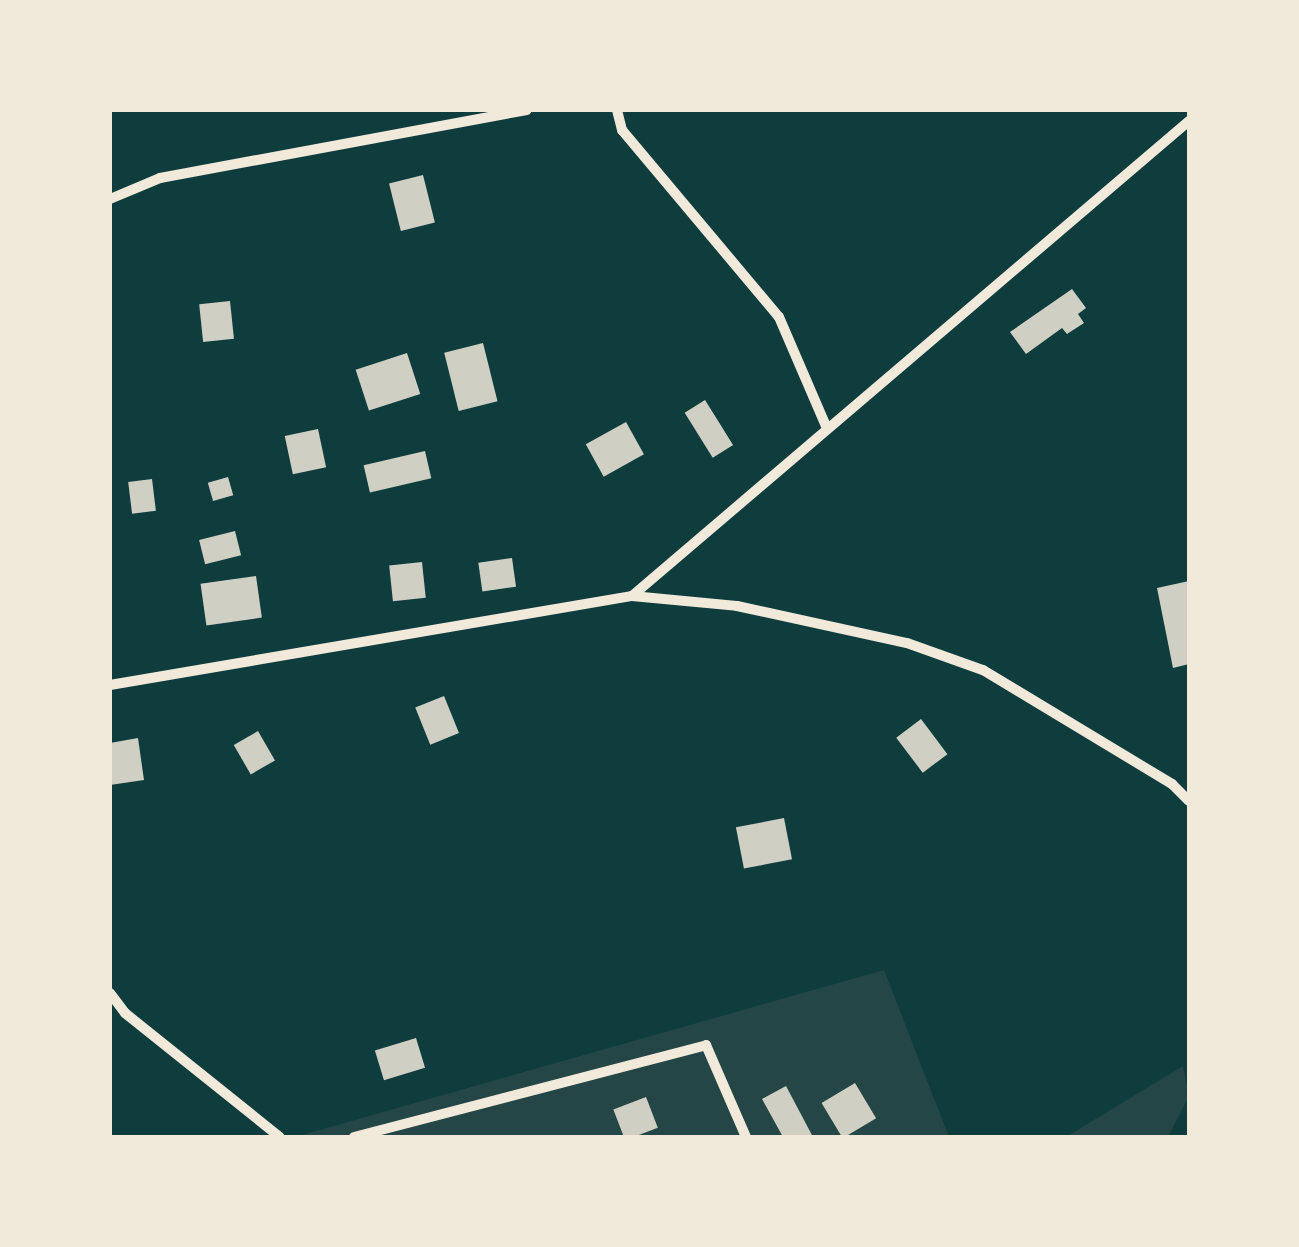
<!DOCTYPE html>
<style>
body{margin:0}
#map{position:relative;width:1299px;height:1247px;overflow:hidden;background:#0f3d3e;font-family:Rubik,sans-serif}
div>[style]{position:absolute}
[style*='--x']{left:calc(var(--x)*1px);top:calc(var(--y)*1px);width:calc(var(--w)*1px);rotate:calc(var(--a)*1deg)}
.green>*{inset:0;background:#244646}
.building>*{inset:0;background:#cfcfc3;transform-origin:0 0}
.minor>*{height:10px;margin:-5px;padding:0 5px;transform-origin:5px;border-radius:5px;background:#f1e9da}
span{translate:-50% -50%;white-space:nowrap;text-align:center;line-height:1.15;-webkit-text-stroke:9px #f1e9da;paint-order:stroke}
.frame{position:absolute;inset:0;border:112px solid #f1e9da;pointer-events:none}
</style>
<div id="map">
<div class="green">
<div style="clip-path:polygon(884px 970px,949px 1137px,295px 1137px)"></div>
<div style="clip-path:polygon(1183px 1066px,1189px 1096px,1168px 1137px,1066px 1137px)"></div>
</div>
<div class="building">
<div style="left:423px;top:175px;width:49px;height:35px;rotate:76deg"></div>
<div style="clip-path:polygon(1072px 289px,1086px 308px,1078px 314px,1084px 323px,1067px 334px,1062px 328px,1026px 354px,1010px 332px)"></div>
<div style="left:230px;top:301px;width:38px;height:31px;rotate:84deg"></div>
<div style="left:483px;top:343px;width:60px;height:40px;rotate:76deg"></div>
<div style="left:407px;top:353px;width:43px;height:54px;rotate:72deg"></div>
<div style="left:705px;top:400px;width:53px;height:24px;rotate:58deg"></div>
<div style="left:626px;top:422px;width:37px;height:46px;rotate:61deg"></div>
<div style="left:318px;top:429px;width:39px;height:34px;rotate:78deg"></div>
<div style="left:425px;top:451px;width:28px;height:63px;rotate:77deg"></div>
<div style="left:228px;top:477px;width:19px;height:21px;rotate:74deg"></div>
<div style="left:152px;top:479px;width:32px;height:24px;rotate:83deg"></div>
<div style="left:235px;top:531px;width:25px;height:37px;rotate:76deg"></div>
<div style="left:512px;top:558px;width:29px;height:34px;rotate:82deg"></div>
<div style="left:422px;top:562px;width:36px;height:33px;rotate:84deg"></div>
<div style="left:256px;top:576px;width:42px;height:56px;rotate:82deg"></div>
<div style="clip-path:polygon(1189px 581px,1189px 664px,1173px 668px,1157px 588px)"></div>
<div style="left:444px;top:696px;width:40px;height:31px;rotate:68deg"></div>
<div style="left:921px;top:719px;width:44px;height:31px;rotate:53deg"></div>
<div style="left:258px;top:731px;width:34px;height:28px;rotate:60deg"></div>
<div style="clip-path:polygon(138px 738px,144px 780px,110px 785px,110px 743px)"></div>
<div style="left:784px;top:818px;width:42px;height:49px;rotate:79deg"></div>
<div style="left:416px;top:1038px;width:31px;height:43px;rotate:73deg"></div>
<div style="left:855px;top:1083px;width:41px;height:39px;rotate:59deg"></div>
<div style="clip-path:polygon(786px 1086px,813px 1137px,783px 1137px,762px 1099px)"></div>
<div style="left:646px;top:1097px;width:33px;height:35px;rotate:69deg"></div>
</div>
<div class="minor">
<div style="--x:617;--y:110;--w:21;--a:76"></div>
<div style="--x:622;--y:130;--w:244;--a:50"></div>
<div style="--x:779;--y:317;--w:119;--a:66.7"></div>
<div style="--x:110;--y:199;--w:54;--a:-22.8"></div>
<div style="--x:160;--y:178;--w:373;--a:-10.5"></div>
<div style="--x:632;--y:596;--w:105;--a:5.4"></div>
<div style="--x:737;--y:606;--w:174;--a:12.3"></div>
<div style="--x:907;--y:643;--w:81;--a:19.6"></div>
<div style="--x:983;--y:670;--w:221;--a:31.1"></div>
<div style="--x:1172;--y:784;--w:24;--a:45"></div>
<div style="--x:110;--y:685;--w:530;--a:-9.68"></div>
<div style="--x:632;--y:596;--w:732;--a:-40.46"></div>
<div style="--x:110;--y:993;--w:25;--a:53"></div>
<div style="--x:125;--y:1013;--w:198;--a:38.7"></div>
<div style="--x:354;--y:1137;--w:364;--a:-14.6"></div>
<div style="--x:706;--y:1045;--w:100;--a:66.5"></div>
</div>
<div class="frame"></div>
</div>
